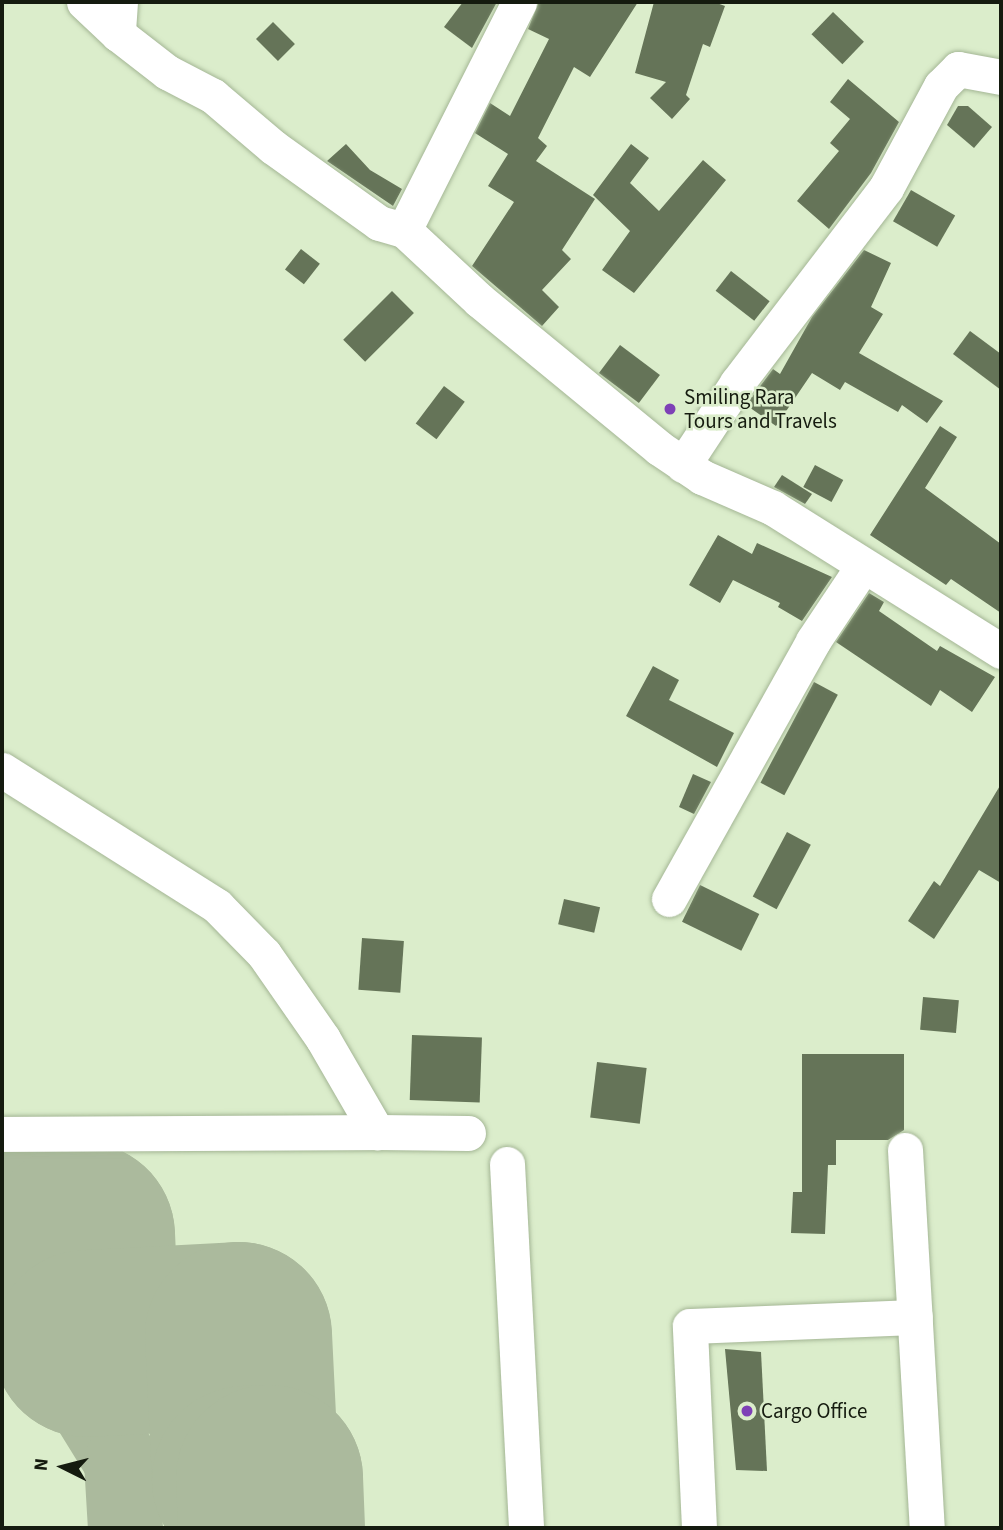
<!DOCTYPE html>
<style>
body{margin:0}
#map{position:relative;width:1003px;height:1530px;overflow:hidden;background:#dbedcb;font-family:"Source Sans 3",sans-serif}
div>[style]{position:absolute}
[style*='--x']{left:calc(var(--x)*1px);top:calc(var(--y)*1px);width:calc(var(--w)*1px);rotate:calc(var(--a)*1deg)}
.taxiway>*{height:75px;margin:-37.5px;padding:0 37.5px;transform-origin:37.5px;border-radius:37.5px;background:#abba9d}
.runway>*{height:187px;margin:-93.5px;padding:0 93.5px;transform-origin:93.5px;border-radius:93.5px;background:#abba9d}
.building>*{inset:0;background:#657458;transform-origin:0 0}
.roads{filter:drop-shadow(0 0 2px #a4b695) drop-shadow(0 0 2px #a4b695)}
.minor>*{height:35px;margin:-17.5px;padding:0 17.5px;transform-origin:17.5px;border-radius:17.5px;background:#fff}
.dots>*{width:19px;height:19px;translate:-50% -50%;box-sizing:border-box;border:4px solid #dbedcb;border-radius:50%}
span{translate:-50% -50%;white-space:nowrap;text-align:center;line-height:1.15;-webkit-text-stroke:5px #dbedcb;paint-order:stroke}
.poi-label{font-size:21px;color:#151b0f}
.left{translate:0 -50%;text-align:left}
.frame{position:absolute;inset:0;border:4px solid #151b0f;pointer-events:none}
.north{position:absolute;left:28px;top:1432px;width:70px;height:70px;-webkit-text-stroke:5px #dbedcb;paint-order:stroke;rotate:276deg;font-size:19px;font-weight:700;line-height:28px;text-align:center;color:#151b0f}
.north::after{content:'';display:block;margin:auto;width:24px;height:32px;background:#151b0f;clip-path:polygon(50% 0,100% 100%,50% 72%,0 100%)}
</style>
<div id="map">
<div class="taxiway">
<div style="--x:2;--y:1274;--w:38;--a:45"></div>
<div style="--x:29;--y:1301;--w:29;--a:70"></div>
<div style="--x:39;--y:1328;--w:156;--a:58.3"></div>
<div style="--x:121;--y:1461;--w:67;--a:86.6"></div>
</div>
<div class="runway">
<div style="--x:2;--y:1239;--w:79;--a:-2.9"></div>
<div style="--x:81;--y:1235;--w:108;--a:87.3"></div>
<div style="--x:86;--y:1343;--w:152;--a:-3"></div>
<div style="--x:238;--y:1335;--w:144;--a:87.2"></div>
<div style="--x:245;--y:1479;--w:24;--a:-2"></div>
<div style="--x:269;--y:1478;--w:50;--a:87.7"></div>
</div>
<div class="building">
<div style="clip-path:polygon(463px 2px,497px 2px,472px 48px,444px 27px)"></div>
<div style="clip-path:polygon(539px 2px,638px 2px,590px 77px,574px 67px,538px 138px,547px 146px,536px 161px,595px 199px,562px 250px,571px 259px,542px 290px,559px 307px,542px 326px,472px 266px,514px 202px,488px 186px,508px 154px,475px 133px,490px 103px,510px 116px,549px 39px,528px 29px)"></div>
<div style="clip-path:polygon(654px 2px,714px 2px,725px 6px,710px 47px,703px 44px,686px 95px,690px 99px,672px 119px,650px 98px,666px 82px,635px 73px)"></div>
<div style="left:833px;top:12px;width:43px;height:31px;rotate:44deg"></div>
<div style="left:273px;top:22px;width:31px;height:24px;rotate:45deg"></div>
<div style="clip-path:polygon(848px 79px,899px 122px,871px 173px,829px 229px,797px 201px,839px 151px,830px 143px,850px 119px,830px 102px)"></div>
<div style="clip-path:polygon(958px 106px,968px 106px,992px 127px,974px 148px,947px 125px)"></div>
<div style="clip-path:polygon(346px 144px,370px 170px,402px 189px,393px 206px,327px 161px)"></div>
<div style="clip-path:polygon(631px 144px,649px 158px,630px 183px,659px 211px,703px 160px,726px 180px,634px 293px,602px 270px,630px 231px,593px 195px)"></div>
<div style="left:911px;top:190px;width:51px;height:36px;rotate:30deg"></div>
<div style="left:301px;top:249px;width:24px;height:26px;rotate:38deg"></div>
<div style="clip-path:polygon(864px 250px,891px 263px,871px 307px,883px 314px,859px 353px,943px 401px,927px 423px,902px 405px,898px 412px,845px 382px,840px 390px,812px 373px,776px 426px,746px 405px,773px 369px,780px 374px,812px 317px)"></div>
<div style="left:731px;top:271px;width:49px;height:25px;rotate:38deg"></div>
<div style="left:392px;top:291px;width:31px;height:69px;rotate:45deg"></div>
<div style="clip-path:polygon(970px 331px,1001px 354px,1001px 390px,953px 354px)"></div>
<div style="left:620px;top:345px;width:50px;height:35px;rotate:37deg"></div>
<div style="left:444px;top:386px;width:26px;height:47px;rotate:37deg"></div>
<div style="clip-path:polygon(940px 426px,957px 437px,925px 488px,1001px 544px,1001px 613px,951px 579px,946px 585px,870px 535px)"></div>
<div style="left:815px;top:465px;width:32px;height:25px;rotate:28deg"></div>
<div style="clip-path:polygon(782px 475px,812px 494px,805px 504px,774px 487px)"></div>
<div style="clip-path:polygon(718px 535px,752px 554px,757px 543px,832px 577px,802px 621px,778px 607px,780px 603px,733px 580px,720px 603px,689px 585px)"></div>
<div style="clip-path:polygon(869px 593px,884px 602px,879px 611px,937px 651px,940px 646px,995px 677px,972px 712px,940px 690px,931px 706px,836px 642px)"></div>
<div style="clip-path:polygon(653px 666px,679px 680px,669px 700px,734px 733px,717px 767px,626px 716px)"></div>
<div style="left:814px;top:682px;width:27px;height:114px;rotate:28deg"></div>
<div style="clip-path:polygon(693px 774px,711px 782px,694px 814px,679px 807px)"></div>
<div style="clip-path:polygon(1001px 784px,1001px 883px,979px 870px,934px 939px,908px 921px,934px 881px,940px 886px)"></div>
<div style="left:787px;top:832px;width:27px;height:73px;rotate:28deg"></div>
<div style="left:700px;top:885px;width:66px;height:41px;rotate:26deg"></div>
<div style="left:564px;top:899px;width:37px;height:26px;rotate:13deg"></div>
<div style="left:362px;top:938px;width:42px;height:52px;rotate:4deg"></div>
<div style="left:923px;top:997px;width:36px;height:33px;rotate:5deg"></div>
<div style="left:412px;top:1035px;width:70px;height:65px;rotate:2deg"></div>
<div style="clip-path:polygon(802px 1054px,904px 1054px,904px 1130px,888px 1140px,836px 1140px,836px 1165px,828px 1165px,825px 1234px,791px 1233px,793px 1192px,802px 1192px)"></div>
<div style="left:597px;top:1062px;width:50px;height:56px;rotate:7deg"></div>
<div style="clip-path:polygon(725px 1349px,761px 1352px,767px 1471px,736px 1470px)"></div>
</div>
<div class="roads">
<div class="minor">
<div style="--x:84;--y:2;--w:47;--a:43.3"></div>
<div style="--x:120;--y:2;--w:32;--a:94"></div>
<div style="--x:118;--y:34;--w:62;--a:37.8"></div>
<div style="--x:167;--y:72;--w:52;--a:27.6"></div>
<div style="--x:213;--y:96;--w:79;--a:40.4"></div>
<div style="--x:273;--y:147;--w:130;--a:35.6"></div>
<div style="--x:379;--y:223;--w:26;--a:16"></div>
<div style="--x:404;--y:230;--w:103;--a:43"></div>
<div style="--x:479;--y:300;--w:233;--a:39.4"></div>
<div style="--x:659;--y:448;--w:52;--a:34"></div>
<div style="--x:702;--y:477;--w:77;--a:23.6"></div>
<div style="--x:773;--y:508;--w:269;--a:32.1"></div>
<div style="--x:404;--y:230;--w:255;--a:-63.2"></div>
<div style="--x:683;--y:465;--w:98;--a:-56.6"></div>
<div style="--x:737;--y:383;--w:245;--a:-52.6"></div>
<div style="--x:886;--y:188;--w:116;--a:-61.7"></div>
<div style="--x:941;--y:86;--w:24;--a:-45"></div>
<div style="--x:958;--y:69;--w:44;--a:10.5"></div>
<div style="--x:2;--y:770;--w:254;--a:32.3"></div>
<div style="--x:217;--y:906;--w:67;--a:45.6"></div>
<div style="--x:264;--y:954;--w:103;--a:55.2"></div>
<div style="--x:323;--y:1039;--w:108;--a:59.9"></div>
<div style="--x:377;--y:1132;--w:91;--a:0.6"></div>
<div style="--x:669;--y:899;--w:295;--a:-60.8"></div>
<div style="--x:813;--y:641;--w:90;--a:-56.3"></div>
<div style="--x:2;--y:1134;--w:375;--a:-0.3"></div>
<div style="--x:905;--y:1150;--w:379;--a:86.7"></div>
<div style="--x:507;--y:1164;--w:364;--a:87"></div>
<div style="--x:699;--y:1528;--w:202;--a:-92.6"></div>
<div style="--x:690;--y:1326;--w:225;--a:-2.3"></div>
</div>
</div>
<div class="dots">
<div style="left:670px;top:409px;background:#7e40b6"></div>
<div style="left:747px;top:1411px;background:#7e40b6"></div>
</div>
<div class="poi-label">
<span class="left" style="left:684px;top:409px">Smiling Rara<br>Tours and Travels</span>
<span class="left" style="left:761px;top:1411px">Cargo Office</span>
</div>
<div class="frame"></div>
<div class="north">N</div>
</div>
